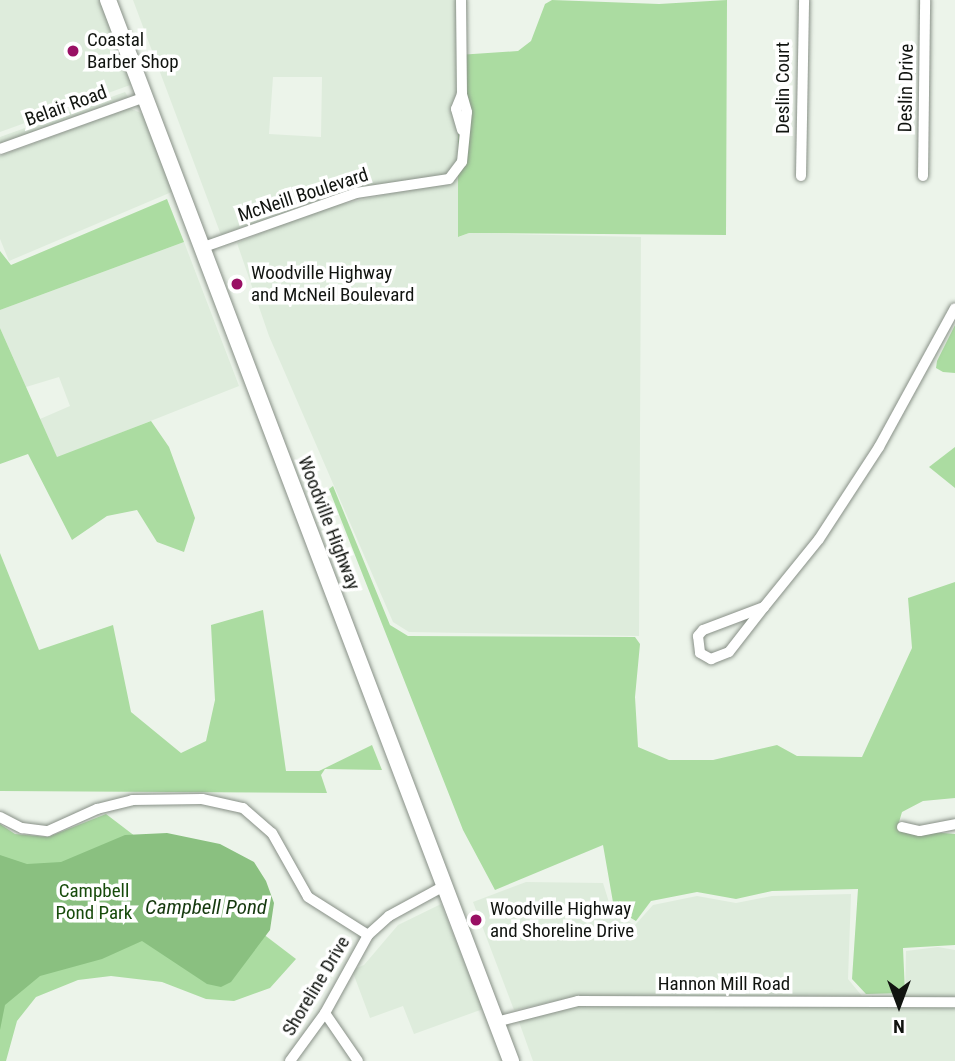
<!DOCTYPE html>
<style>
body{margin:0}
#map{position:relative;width:955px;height:1061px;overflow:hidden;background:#ecf4ea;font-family:"Roboto Condensed",sans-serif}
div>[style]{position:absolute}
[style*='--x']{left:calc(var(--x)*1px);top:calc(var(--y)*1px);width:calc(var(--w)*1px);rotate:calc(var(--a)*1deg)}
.built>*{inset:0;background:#deecdc}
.green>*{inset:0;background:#abdca1}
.water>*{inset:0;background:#8ac080}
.roads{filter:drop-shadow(0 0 2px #889087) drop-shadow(0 0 2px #889087)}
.street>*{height:10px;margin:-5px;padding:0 5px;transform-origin:5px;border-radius:5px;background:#fff}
.primary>*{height:16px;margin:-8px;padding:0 8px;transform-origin:8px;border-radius:8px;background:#fff}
.dots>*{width:19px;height:19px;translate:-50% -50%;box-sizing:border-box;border:4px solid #fff;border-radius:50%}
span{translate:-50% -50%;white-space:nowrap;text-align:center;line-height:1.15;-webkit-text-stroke:7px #fff;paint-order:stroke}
.poi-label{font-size:19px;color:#111410}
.left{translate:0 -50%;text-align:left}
.street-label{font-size:19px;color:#111410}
.park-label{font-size:19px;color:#174b0b}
.water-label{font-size:21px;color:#15390e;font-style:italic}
.north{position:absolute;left:864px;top:970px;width:70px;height:70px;-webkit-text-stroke:5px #fff;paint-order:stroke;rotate:180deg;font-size:19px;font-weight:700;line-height:28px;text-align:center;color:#111410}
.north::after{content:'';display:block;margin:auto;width:24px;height:32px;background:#111410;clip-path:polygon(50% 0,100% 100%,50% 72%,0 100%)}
</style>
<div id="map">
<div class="built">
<div style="clip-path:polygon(0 0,102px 0,133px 84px,0 132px)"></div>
<div style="clip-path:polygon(evenodd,133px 0,457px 0,459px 237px,469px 233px,641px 237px,639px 636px,409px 632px,393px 622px,269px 336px,237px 243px,323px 208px,417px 188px,416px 179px,355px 188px,221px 235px,133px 0,273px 77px,322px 77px,321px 137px,269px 134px,273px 77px)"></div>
<div style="clip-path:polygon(125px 92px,128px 97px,0 144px,0 137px)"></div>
<div style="clip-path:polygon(129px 108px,143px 114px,174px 191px,9px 261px,0 239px,0 156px)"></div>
<div style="clip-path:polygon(184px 242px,239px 386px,57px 458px,40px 419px,70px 406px,59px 377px,26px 387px,0 328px,0 310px)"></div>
<div style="clip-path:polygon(526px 882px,603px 883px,612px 912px,635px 925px,653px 905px,697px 896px,736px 903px,772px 896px,851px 894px,848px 979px,862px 996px,578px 996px,514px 1010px,473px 902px)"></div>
<div style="clip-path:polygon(441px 904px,483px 1009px,414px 1034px,403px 1006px,370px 1018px,352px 970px,364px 965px,398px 925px)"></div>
<div style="clip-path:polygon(938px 947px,955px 950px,955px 997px,905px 997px,906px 951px)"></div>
<div style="clip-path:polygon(578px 1006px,955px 1007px,955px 1061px,533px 1061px,518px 1019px)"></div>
</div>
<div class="green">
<div style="clip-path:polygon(552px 0,659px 4px,727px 0,726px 235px,469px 233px,458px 237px,458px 55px,518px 51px,531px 41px,545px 4px)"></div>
<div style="clip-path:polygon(167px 199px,184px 242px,0 310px,0 251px,11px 265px)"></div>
<div style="clip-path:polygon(955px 325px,955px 373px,943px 372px,936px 368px,937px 361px)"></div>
<div style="clip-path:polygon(0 328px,57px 457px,151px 421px,169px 447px,195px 518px,184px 552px,157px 542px,137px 510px,107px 516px,72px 540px,28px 454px,0 464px)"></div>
<div style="clip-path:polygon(955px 447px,955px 488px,929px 467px)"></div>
<div style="clip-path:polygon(333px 486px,390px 625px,408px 636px,635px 637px,640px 644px,635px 697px,638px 747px,669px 760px,713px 760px,777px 745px,797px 756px,862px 757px,912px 648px,908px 598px,955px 582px,955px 798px,923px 801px,902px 812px,897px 829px,955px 834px,955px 945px,903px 948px,905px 993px,866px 994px,852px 979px,858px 889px,772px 891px,736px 899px,697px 892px,651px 901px,636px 921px,614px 908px,603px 845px,495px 890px,463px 830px,329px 489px)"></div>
<div style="clip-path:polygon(0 553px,39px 650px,113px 625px,131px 712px,181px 753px,206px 741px,215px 700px,211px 625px,263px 610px,286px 771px,319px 771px,372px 745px,382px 770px,325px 769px,321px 775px,327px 793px,0 791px)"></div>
<div style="clip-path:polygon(106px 814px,296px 959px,270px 988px,234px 1001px,206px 999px,162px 982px,111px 976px,78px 980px,36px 997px,17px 1021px,6px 1061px,0 1061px,0 824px,15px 834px,48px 837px)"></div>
</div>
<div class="water">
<div style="clip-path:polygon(167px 833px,220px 844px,254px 862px,266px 881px,274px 903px,270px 930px,231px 982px,221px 987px,207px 984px,142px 941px,102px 959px,40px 976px,5px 1005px,0 1030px,0 855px,27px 864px,61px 862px,125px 835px)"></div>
</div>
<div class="roads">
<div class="street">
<div style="--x:461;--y:0;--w:94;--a:89.4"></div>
<div style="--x:462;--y:94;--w:16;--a:112"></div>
<div style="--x:456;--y:109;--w:22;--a:74"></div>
<div style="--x:0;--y:149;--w:154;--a:-19.7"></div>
<div style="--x:801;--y:176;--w:176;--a:-89"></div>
<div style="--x:923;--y:176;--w:176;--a:-89.3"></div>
<div style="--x:201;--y:248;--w:164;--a:-19.5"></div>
<div style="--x:356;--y:193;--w:94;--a:-8.6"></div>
<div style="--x:449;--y:179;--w:21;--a:-53"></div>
<div style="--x:462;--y:162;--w:50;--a:-84.3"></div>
<div style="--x:467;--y:112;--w:19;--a:-106"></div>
<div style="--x:764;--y:607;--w:65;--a:159.3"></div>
<div style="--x:703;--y:630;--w:8;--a:130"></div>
<div style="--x:698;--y:636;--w:17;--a:83"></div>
<div style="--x:700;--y:653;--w:13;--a:29"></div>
<div style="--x:711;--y:659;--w:19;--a:-21"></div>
<div style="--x:729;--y:652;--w:57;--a:-52.1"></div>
<div style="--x:764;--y:607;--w:87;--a:-51"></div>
<div style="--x:819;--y:539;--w:110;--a:-56.9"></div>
<div style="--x:879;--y:447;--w:158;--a:-61.3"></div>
<div style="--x:0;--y:817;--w:25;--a:27"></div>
<div style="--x:22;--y:828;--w:26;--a:7"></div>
<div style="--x:48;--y:831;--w:54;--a:-24.2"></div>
<div style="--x:97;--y:809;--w:36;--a:-14"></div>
<div style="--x:132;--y:800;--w:70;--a:-0.8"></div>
<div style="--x:202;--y:799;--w:42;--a:12.4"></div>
<div style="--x:243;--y:808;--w:38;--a:41"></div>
<div style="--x:272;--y:833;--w:73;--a:60.6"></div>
<div style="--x:308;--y:897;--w:71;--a:32.3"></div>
<div style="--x:902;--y:827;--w:18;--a:13"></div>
<div style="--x:920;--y:831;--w:36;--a:-11"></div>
<div style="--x:325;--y:1013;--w:58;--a:55.5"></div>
<div style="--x:496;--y:1022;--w:85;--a:-14.4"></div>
<div style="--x:578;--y:1001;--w:377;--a:0.2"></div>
<div style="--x:290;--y:1061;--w:59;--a:-53.9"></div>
<div style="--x:325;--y:1013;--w:89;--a:-61.1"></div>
<div style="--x:368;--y:935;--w:28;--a:-42"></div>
<div style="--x:389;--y:916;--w:63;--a:-28.6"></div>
</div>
<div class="primary">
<div style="--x:108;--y:0;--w:1135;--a:69.2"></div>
</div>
</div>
<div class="dots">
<div style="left:73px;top:51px;background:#991064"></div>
<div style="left:237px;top:284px;background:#991064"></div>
<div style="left:476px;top:920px;background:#991064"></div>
</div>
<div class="poi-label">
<span class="left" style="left:87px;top:51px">Coastal<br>Barber Shop</span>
<span class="left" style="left:251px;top:284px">Woodville Highway<br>and McNeil Boulevard</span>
<span class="left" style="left:490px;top:920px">Woodville Highway<br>and Shoreline Drive</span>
</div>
<div class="street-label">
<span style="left:783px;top:88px;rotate:-90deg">Deslin Court</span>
<span style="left:906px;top:88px;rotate:-89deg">Deslin Drive</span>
<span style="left:66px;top:106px;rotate:-20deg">Belair Road</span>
<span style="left:303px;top:195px;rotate:-18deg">McNeill Boulevard</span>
<span style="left:329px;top:523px;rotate:69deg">Woodville Highway</span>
<span style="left:724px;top:984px">Hannon Mill Road</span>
<span style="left:316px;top:986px;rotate:-59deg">Shoreline Drive</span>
</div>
<div class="park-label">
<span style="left:94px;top:902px">Campbell<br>Pond Park</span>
</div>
<div class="water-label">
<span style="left:206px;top:907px">Campbell Pond</span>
</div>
<div class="north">N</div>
</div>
